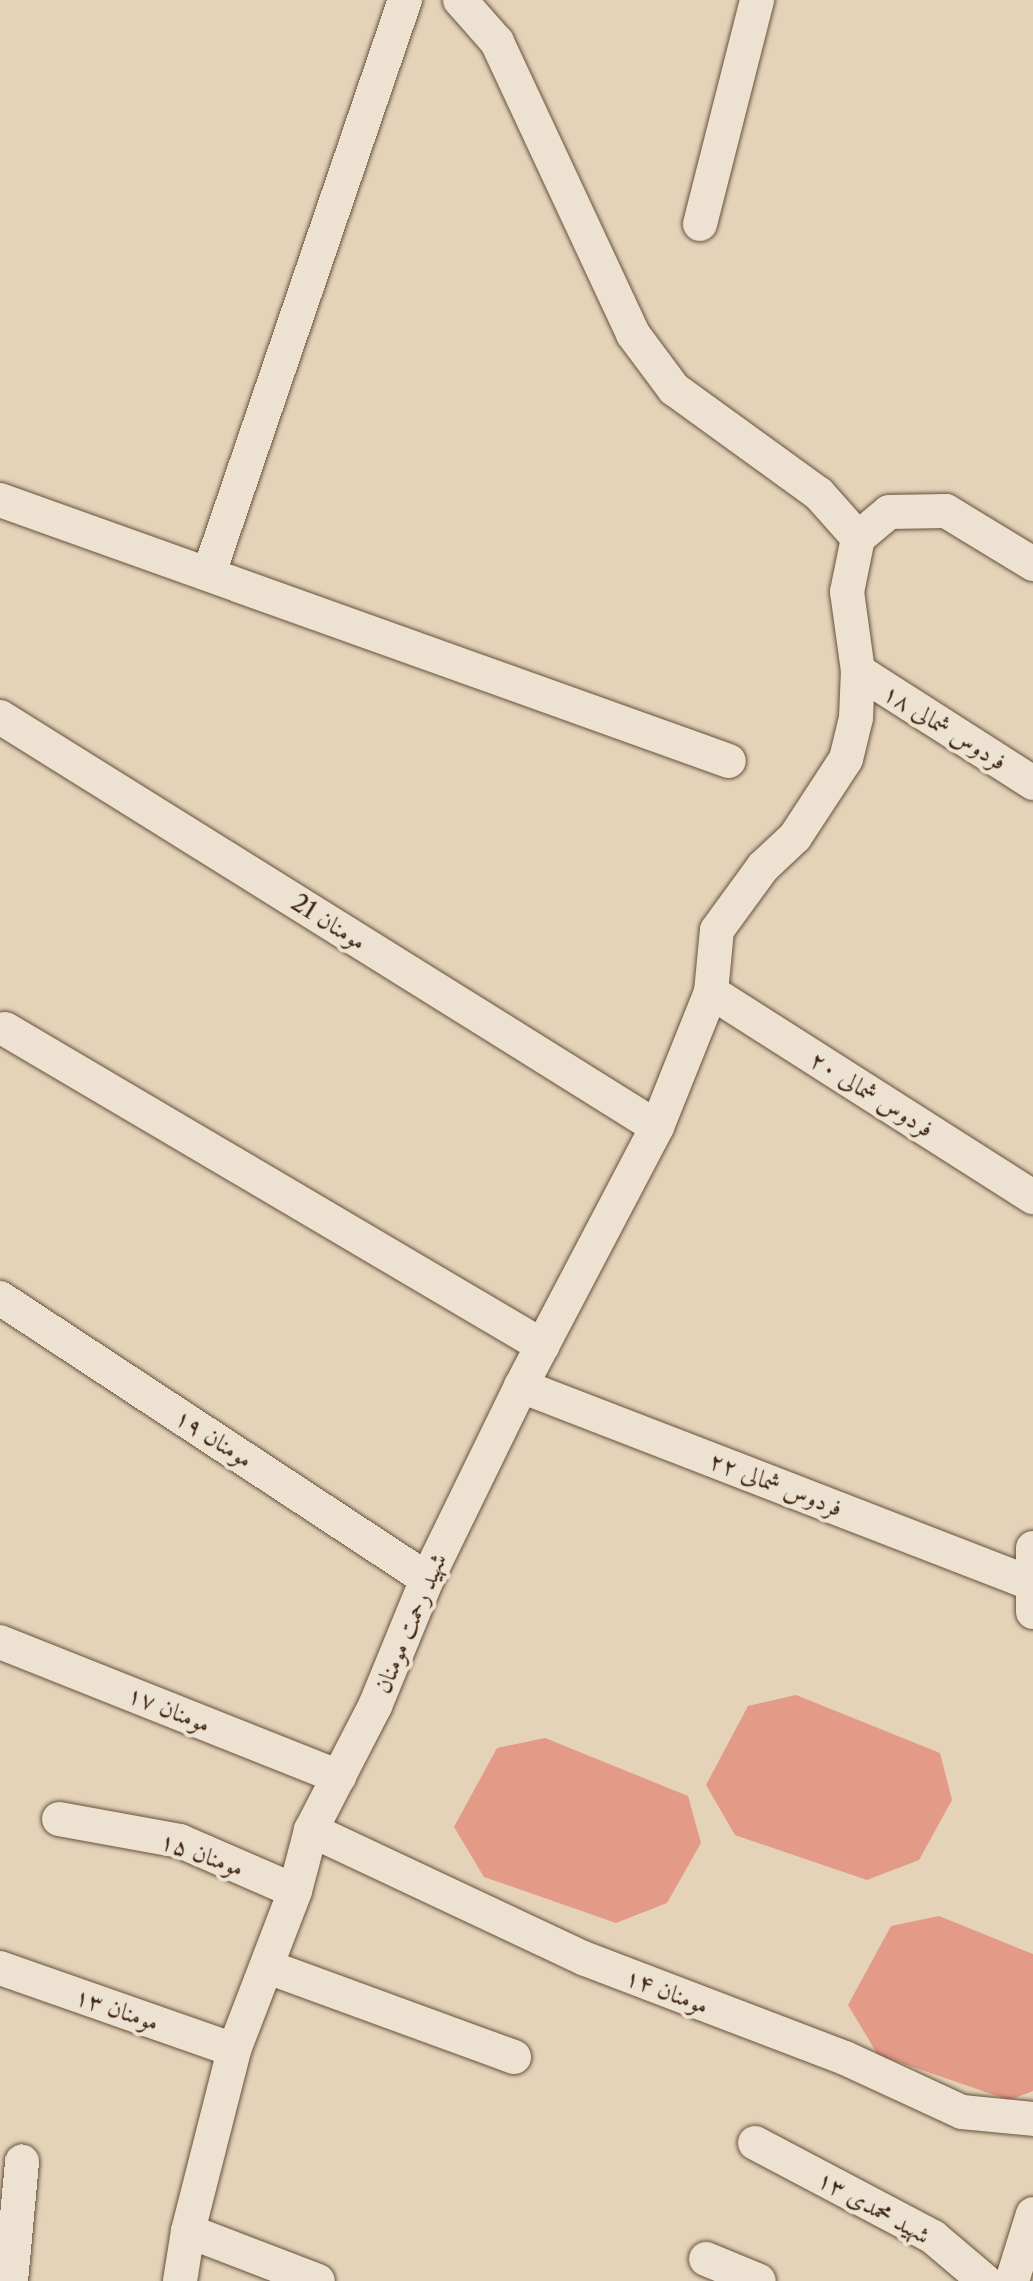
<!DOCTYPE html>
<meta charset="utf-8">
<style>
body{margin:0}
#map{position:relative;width:1033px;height:2281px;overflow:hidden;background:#e4d3b9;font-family:"Libre Caslon Text",Amiri,serif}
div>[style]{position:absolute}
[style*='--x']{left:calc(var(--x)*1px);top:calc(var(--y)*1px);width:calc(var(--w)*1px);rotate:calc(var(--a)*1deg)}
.building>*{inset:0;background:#e39a87}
.roads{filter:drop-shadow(0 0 2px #68513b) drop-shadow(0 0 2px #68513b)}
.street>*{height:34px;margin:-17px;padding:0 17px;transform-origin:17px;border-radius:17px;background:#ede2d2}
span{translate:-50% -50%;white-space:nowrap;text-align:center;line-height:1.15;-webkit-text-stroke:8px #ede2d2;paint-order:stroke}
.street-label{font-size:24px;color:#3f2611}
</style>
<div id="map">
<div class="building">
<div style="clip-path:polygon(796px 1695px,940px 1753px,952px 1800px,919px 1860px,867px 1880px,735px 1835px,706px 1785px,748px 1706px)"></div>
<div style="clip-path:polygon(545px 1738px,688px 1796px,701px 1843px,667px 1903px,616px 1923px,484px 1877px,454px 1827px,497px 1748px)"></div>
<div style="clip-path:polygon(939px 1916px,1033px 1954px,1033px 2091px,1009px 2100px,878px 2055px,848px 2005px,891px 1926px)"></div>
</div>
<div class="roads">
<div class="street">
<div style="--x:460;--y:0;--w:56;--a:48.6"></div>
<div style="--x:497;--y:42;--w:322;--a:65"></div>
<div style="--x:633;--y:334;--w:69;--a:53.3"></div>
<div style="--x:674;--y:389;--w:179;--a:35.9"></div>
<div style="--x:819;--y:494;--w:59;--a:48.4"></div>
<div style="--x:700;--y:224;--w:231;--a:-75.7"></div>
<div style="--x:0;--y:500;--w:774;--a:19.7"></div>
<div style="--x:209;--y:573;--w:606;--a:-71.12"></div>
<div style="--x:858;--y:671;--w:208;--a:32.6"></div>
<div style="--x:0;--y:717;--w:774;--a:31.97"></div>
<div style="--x:711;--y:992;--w:382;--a:32.5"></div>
<div style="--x:5;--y:1029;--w:624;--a:30.51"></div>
<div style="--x:0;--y:1298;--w:511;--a:33.35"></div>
<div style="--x:521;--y:1386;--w:546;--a:21.16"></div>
<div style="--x:1033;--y:1548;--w:64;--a:90"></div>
<div style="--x:0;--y:1642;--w:365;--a:21.7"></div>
<div style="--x:59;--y:1819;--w:123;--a:10.3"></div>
<div style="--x:180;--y:1841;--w:125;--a:23.5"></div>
<div style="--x:311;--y:1830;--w:301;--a:25.2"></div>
<div style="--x:583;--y:1958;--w:280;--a:20.9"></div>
<div style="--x:845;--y:2058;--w:129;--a:24.8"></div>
<div style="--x:962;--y:2112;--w:71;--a:5.6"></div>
<div style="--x:268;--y:1967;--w:262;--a:20.1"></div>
<div style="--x:0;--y:1968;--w:248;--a:19.3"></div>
<div style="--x:755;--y:2143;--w:201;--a:27.8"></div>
<div style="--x:933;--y:2237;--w:68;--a:40.2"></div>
<div style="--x:188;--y:2231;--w:139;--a:21"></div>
<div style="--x:706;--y:2259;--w:57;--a:22.5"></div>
<div style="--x:11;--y:2281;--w:120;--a:-84.7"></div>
<div style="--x:180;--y:2281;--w:51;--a:-80.9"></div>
<div style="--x:188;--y:2231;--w:187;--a:-75.7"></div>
<div style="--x:234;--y:2050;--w:170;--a:-69"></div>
<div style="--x:295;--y:1891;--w:63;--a:-75.3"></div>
<div style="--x:311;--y:1830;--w:140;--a:-62.7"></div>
<div style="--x:375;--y:1706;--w:137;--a:-67.7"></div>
<div style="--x:427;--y:1579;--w:215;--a:-64"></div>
<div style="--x:521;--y:1386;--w:293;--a:-62.3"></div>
<div style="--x:657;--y:1127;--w:145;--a:-68.2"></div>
<div style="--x:711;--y:992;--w:62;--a:-84.5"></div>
<div style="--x:717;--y:930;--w:78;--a:-53.9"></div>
<div style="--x:763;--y:867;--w:44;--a:-43.2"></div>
<div style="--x:795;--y:837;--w:93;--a:-56.8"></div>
<div style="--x:846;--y:759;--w:42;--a:-76.3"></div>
<div style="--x:856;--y:718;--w:47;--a:-87.6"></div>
<div style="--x:858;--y:671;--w:80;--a:-97.9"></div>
<div style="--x:847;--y:592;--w:55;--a:-78.5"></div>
<div style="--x:858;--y:538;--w:40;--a:-40"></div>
<div style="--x:889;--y:512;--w:57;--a:-1"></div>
<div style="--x:946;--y:511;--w:102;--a:31.3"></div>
<div style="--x:1012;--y:2281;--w:70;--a:-72.6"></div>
</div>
</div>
<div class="street-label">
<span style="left:945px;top:727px;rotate:32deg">فردوس شمالی ۱۸</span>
<span style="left:329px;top:922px;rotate:32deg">مومنان 21</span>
<span style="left:872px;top:1094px;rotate:32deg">فردوس شمالی ۲۰</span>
<span style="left:214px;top:1438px;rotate:33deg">مومنان ۱۹</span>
<span style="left:776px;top:1484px;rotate:21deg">فردوس شمالی ۲۲</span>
<span style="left:410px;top:1623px;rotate:-67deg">شهید رحمت مومنان</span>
<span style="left:169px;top:1709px;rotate:22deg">مومنان ۱۷</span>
<span style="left:202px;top:1854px;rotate:20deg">مومنان ۱۵</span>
<span style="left:667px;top:1991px;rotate:21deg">مومنان ۱۴</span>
<span style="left:117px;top:2009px;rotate:19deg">مومنان ۱۳</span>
<span style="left:874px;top:2207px;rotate:29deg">۱۳ شهید محمدی</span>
</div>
</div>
